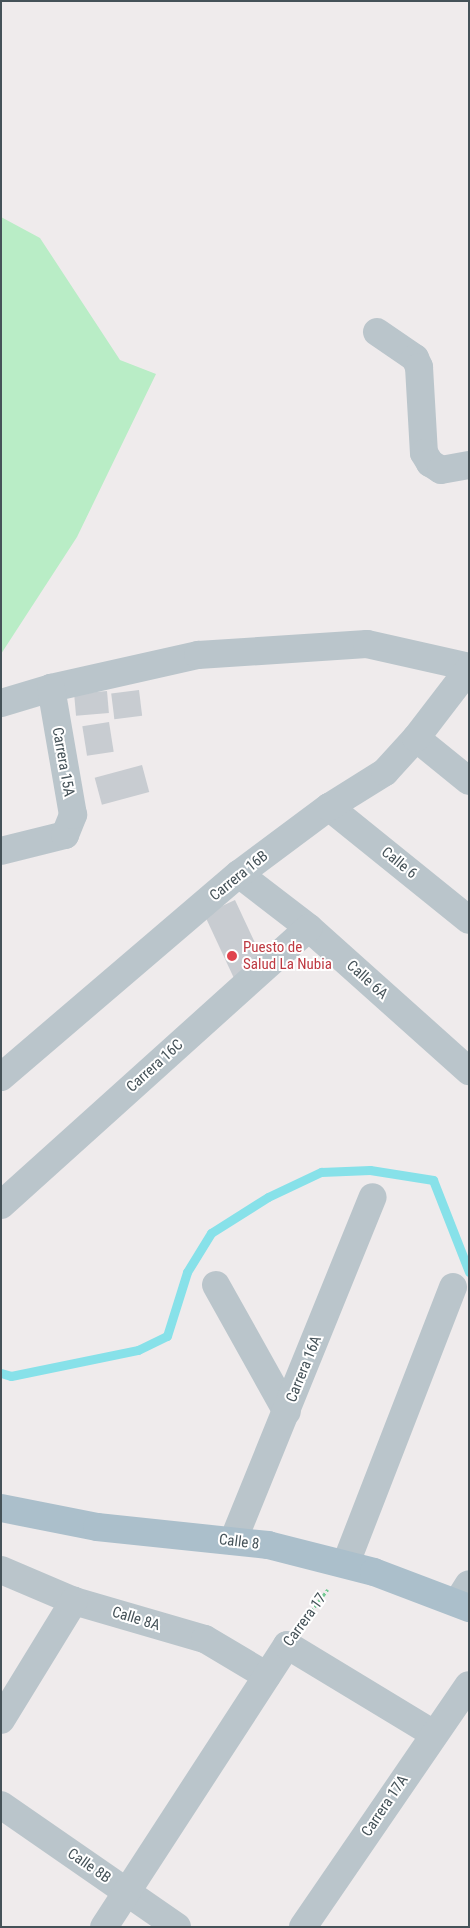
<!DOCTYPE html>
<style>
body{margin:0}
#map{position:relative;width:470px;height:1928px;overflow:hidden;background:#efebec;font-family:"Roboto Condensed",sans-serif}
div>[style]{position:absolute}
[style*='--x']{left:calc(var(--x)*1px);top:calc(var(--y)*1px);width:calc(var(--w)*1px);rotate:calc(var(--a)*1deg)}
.green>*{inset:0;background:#b9edc6}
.stream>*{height:9px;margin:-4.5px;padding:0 4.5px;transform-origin:4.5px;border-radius:4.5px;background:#87e1e9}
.building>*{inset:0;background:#c8ccd1;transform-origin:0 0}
.path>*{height:3px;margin-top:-1.5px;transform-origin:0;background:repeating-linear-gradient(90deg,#73c993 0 4px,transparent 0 6.5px)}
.minor>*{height:28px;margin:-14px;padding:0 14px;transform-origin:14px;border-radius:14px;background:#bac5cb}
.major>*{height:28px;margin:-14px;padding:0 14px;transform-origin:14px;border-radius:14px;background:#abbfcb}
.dots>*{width:14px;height:14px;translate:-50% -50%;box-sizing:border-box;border:2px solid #fff;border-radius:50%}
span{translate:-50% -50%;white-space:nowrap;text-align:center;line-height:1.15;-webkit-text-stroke:4px #fff;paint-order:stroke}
.street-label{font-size:15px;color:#455258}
.health-label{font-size:15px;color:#be3a42}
.left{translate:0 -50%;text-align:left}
.frame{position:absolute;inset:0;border:2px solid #455258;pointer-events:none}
</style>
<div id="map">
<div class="green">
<div style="clip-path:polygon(1px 217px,40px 238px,120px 360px,156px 374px,77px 537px,1px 654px)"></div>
</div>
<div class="stream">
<div style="--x:1;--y:1373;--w:10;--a:17"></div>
<div style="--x:11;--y:1376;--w:130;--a:-11.6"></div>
<div style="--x:138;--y:1350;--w:32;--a:-26"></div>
<div style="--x:167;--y:1336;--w:67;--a:-72.6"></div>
<div style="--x:187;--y:1272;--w:46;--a:-58.4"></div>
<div style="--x:211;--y:1233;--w:67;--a:-32.3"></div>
<div style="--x:268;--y:1197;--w:59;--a:-25.3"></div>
<div style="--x:321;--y:1172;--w:49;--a:-2.3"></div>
<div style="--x:370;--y:1170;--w:64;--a:9"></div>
<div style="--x:433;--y:1180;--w:99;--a:68.6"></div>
</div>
<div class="building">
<div style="left:139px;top:690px;width:26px;height:28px;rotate:83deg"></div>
<div style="left:107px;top:691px;width:22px;height:33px;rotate:85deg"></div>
<div style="left:109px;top:722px;width:30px;height:27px;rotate:81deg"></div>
<div style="left:142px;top:765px;width:28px;height:49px;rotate:75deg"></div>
<div style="left:235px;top:900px;width:73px;height:34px;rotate:65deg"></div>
</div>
<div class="path">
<div style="--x:303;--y:1622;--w:41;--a:-52.9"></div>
</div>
<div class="minor">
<div style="--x:377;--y:332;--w:46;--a:34.4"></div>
<div style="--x:415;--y:358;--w:10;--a:66"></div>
<div style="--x:419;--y:367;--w:86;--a:86.7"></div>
<div style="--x:424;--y:453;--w:12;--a:59"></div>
<div style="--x:430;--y:463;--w:13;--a:32"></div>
<div style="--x:441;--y:470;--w:28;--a:-10"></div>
<div style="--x:1;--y:703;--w:52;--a:-16.7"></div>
<div style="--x:51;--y:688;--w:151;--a:-12.7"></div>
<div style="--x:198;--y:655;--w:169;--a:-3.7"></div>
<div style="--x:367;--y:644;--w:105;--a:12.7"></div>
<div style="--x:416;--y:738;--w:68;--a:39.1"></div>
<div style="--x:329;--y:807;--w:180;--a:38.9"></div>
<div style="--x:1;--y:851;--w:66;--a:-14"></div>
<div style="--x:65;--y:835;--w:22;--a:-68"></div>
<div style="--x:73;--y:815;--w:129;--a:-99.8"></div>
<div style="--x:239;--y:874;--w:88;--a:37.6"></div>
<div style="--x:309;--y:928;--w:215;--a:41.8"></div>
<div style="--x:1;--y:1077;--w:313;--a:-40.5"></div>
<div style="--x:239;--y:874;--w:112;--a:-36.7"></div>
<div style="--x:329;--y:807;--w:66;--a:-32"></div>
<div style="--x:385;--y:772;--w:46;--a:-47.6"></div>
<div style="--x:416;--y:738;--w:87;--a:-52.5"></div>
<div style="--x:1;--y:1205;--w:414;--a:-42"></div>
<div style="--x:216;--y:1285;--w:145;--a:60.8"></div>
<div style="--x:233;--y:1541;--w:371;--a:-67.9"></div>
<div style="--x:346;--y:1563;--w:296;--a:-68.8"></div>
<div style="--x:1;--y:1570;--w:79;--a:23"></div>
<div style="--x:74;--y:1601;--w:136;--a:16.2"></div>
<div style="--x:205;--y:1639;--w:72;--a:30.8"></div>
<div style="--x:457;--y:1603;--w:22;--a:-58"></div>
<div style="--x:1;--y:1720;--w:140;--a:-58.5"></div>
<div style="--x:1;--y:1805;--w:214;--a:34.7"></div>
<div style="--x:104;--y:1927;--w:336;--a:-57"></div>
<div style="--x:287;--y:1645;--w:172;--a:31.2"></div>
<div style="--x:303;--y:1927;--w:293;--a:-55.6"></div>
</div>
<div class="major">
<div style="--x:1;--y:1508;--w:98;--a:11.2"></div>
<div style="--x:97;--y:1527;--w:172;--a:6"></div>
<div style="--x:268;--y:1545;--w:109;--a:14.3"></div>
<div style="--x:374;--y:1572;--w:102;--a:20.8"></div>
</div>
<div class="dots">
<div style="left:232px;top:956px;background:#e0444e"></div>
</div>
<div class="street-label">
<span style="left:63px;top:762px;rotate:80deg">Carrera 15A</span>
<span style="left:399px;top:863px;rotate:39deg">Calle 6</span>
<span style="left:239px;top:876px;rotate:-39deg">Carrera 16B</span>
<span style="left:367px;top:980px;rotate:42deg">Calle 6A</span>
<span style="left:155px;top:1066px;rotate:-42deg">Carrera 16C</span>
<span style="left:304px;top:1369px;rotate:-68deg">Carrera 16A</span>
<span style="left:239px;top:1542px;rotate:7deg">Calle 8</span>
<span style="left:136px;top:1619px;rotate:17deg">Calle 8A</span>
<span style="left:305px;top:1620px;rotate:-54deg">Carrera 17</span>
<span style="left:385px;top:1806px;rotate:-56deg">Carrera 17A</span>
<span style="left:89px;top:1866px;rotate:35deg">Calle 8B</span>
</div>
<div class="health-label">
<span class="left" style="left:243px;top:956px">Puesto de<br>Salud La Nubia</span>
</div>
<div class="frame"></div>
</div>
